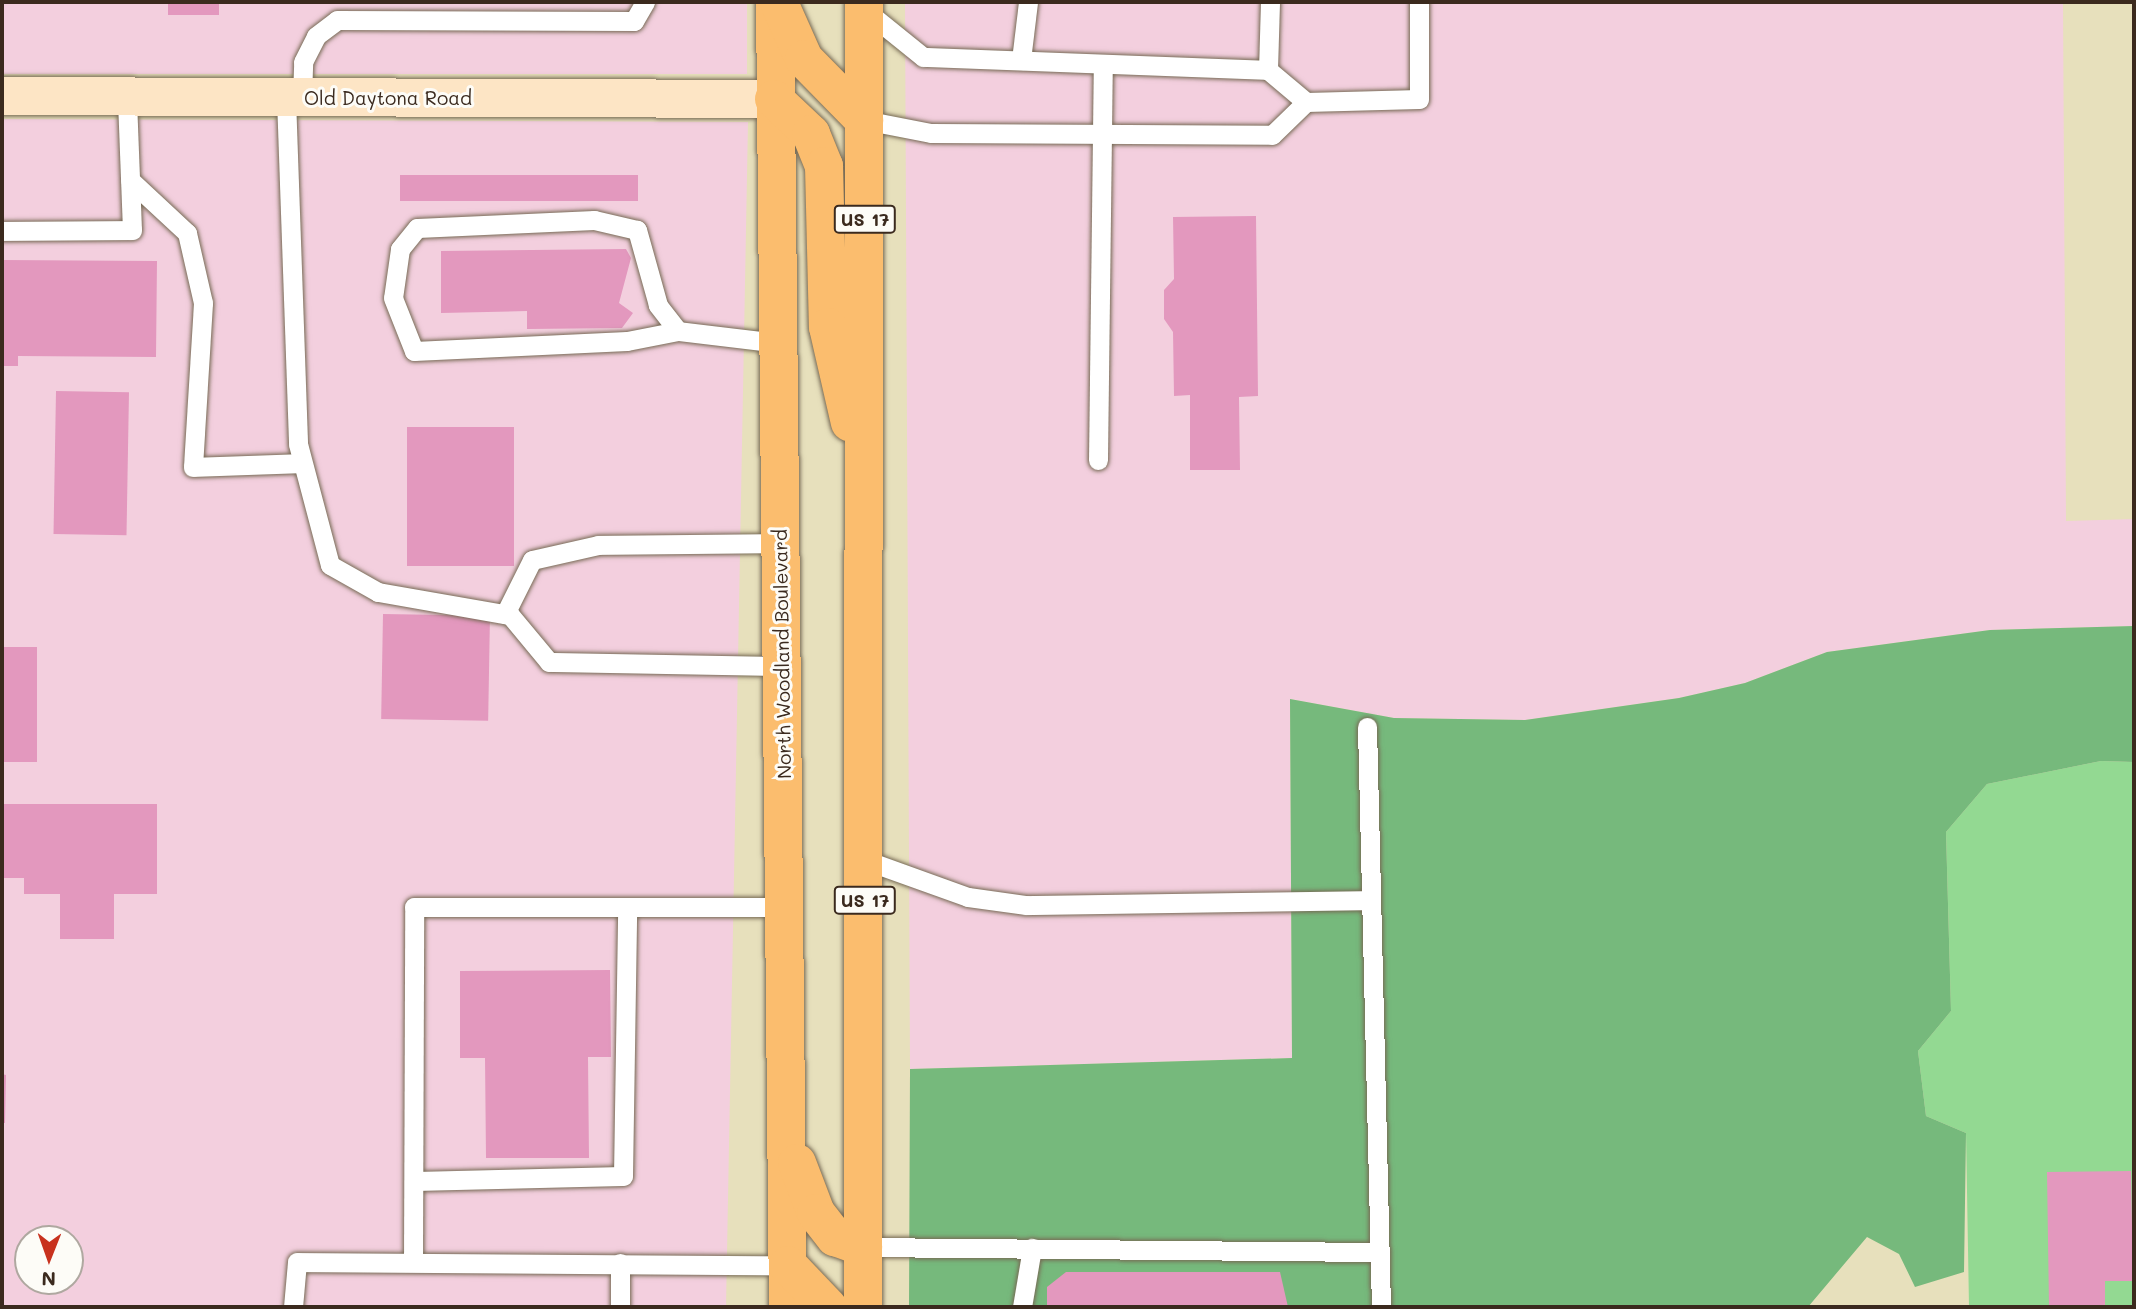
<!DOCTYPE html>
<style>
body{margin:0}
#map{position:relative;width:2136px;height:1309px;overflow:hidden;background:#e7e0bc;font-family:Mali,sans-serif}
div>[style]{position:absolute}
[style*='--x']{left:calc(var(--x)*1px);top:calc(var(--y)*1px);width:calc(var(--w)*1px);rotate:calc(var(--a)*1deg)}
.built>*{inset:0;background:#f3cfde;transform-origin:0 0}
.green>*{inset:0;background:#93d992}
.forest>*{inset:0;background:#76b97c}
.building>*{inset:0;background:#e398be;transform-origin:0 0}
.roads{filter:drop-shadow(0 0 2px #776a55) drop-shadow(0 0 2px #776a55)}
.lane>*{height:19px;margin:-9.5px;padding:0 9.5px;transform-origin:9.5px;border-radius:9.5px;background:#fff}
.secondary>*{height:38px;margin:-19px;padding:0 19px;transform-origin:19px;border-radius:19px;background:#fde5c5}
.primary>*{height:38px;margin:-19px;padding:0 19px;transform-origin:19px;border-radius:19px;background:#fbbd6e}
span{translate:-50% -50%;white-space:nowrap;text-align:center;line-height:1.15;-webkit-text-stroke:6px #fdfcf7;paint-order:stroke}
.shield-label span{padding:2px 5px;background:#fdfcf7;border:2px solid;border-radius:5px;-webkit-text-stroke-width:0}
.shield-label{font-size:18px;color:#3b2a1e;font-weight:700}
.street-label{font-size:19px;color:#3b2a1e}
.frame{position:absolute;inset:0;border:4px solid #3b2a1e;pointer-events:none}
.north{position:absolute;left:14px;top:1225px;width:70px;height:70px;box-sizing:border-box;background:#fdfcf7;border:2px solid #afa8a0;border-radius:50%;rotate:181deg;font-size:19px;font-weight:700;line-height:28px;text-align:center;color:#3b2a1e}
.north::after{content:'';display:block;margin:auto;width:24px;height:32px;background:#c8321e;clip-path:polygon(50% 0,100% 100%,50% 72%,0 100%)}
</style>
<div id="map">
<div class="built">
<div style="left:2px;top:2px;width:745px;height:72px"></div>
<div style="clip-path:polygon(905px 2px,2063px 2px,2066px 521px,2134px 519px,2134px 626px,1990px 630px,1827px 652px,1745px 683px,1679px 698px,1525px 720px,1394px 718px,1290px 699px,1292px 1058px,910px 1069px)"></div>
<div style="clip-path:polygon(evenodd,2px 119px,748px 122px,726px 1307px,2px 1307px,2px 119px,28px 1239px,70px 1239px,70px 1281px,28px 1281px,28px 1239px)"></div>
</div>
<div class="green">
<div style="clip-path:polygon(2101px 761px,2134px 762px,2134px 1307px,1969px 1307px,1966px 1133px,1926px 1116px,1918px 1051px,1951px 1011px,1946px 832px,1987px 784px)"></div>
</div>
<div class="forest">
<div style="clip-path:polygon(2134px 626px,2134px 762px,2101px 761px,1987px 784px,1946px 832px,1951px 1011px,1918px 1051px,1926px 1116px,1966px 1133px,1964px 1272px,1915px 1287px,1899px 1254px,1867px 1237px,1808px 1307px,909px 1307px,910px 1069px,1292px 1058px,1290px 699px,1394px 718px,1525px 720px,1679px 698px,1745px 683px,1827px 652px,1990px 630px)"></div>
</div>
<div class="building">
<div style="left:168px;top:2px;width:51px;height:13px"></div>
<div style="left:400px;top:175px;width:238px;height:26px"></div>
<div style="clip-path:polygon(1256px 216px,1258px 396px,1239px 397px,1240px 470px,1190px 470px,1190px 395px,1174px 396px,1173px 332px,1164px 319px,1164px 290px,1174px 279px,1173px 217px)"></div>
<div style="clip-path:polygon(626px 249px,631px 258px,619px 303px,633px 313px,622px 328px,527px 329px,527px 311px,441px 313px,441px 251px)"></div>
<div style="clip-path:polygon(2px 260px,157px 261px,156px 357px,18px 356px,18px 366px,2px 366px)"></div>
<div style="left:56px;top:391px;width:73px;height:143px;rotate:1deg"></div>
<div style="left:407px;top:427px;width:107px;height:139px"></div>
<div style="left:383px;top:614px;width:107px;height:105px;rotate:1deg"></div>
<div style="left:2px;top:647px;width:35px;height:115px"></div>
<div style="clip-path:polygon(2px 804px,157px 804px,157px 894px,114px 894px,114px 939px,60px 939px,60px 894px,24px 894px,24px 878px,2px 878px)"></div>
<div style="clip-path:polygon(610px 970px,611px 1057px,588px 1057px,589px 1158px,486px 1158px,485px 1058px,460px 1058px,460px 971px)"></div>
<div style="clip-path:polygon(2px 1074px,6px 1075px,5px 1123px,2px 1123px)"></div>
<div style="clip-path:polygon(2131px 1171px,2133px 1281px,2105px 1281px,2105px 1307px,2049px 1307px,2047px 1172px)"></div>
<div style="clip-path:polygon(1066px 1272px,1280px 1272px,1288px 1307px,1047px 1307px,1047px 1287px)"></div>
</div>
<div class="roads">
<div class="lane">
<div style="--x:1021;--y:60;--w:58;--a:-83.1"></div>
<div style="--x:1268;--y:70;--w:68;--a:-88.3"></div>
<div style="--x:302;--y:97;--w:35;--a:-88"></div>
<div style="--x:303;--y:62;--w:29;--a:-63"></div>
<div style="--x:316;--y:36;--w:26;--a:-37"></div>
<div style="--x:337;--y:20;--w:297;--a:0.2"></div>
<div style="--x:634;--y:21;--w:22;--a:-60"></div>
<div style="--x:286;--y:98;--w:346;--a:88"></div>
<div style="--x:298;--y:444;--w:125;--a:75.2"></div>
<div style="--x:330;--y:565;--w:55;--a:29.4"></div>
<div style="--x:378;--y:592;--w:134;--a:9.9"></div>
<div style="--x:510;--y:615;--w:61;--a:50.3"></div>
<div style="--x:549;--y:662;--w:233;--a:1"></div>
<div style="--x:1306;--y:102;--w:113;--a:-1.5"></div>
<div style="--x:1419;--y:99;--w:97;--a:-90"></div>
<div style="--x:864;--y:120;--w:68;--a:11"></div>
<div style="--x:931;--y:133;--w:341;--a:0.3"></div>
<div style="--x:1272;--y:135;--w:47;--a:-44.1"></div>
<div style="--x:1306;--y:102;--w:50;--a:-139.9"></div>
<div style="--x:1268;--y:70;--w:345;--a:-177.8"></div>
<div style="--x:923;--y:57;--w:75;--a:-141"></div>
<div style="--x:130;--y:180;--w:78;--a:42.9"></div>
<div style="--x:187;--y:233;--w:72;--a:77.1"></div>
<div style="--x:203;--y:303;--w:164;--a:93.5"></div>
<div style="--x:193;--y:467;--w:109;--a:-2.1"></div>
<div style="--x:2;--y:231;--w:130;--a:-0.4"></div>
<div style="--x:132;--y:230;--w:133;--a:-92.2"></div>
<div style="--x:678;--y:331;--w:33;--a:-128"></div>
<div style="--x:658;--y:305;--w:78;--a:-105.6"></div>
<div style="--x:637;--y:230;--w:44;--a:-166.9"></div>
<div style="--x:594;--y:220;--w:177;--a:177.4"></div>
<div style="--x:417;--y:228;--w:27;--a:129"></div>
<div style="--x:400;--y:249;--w:49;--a:98.1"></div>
<div style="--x:393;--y:298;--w:57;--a:68.4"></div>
<div style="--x:414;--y:351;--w:213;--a:-2.7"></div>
<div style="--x:627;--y:341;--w:52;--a:-11.1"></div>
<div style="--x:678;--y:331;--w:101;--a:6.8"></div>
<div style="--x:1098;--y:460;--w:396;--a:-89.3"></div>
<div style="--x:505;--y:614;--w:60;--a:-63.4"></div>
<div style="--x:532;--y:560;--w:68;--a:-12.8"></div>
<div style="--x:598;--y:545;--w:183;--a:-0.6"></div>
<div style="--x:1367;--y:727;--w:580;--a:88.62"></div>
<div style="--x:865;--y:860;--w:109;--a:19.8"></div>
<div style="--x:968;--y:897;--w:59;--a:7.9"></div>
<div style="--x:1026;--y:905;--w:343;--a:-0.8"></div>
<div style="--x:414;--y:1181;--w:209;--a:-1.4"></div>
<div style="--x:623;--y:1176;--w:269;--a:-89.1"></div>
<div style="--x:863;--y:1247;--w:516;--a:0.56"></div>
<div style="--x:413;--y:1262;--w:355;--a:-89.8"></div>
<div style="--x:414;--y:907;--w:370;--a:0"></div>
<div style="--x:620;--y:1263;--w:44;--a:90"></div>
<div style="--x:293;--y:1307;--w:45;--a:-84.9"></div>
<div style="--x:297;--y:1262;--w:491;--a:0.4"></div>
<div style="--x:1022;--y:1307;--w:60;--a:-80.4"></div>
</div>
<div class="secondary">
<div style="--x:2;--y:96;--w:772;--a:0.22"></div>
</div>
<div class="primary">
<div style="--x:775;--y:2;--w:1305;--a:89.43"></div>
<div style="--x:780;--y:5;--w:59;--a:66"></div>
<div style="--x:804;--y:59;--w:86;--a:45.5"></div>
<div style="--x:774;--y:99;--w:51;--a:43.4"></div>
<div style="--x:811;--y:134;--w:35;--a:68"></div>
<div style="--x:824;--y:166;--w:161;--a:88.6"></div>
<div style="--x:828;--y:327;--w:98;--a:77.1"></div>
<div style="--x:797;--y:1163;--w:53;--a:69.2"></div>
<div style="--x:816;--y:1213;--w:31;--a:52"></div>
<div style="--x:835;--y:1237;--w:30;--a:20"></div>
<div style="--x:788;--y:1265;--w:58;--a:46.4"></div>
<div style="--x:863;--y:1307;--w:1305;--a:-89.96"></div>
</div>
</div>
<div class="shield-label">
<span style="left:865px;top:219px">US 17</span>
<span style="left:865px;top:900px">US 17</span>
</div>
<div class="street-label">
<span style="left:388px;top:98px">Old Daytona Road</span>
<span style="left:782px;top:654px;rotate:-91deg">North Woodland Boulevard</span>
</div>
<div class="frame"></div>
<div class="north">N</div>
</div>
